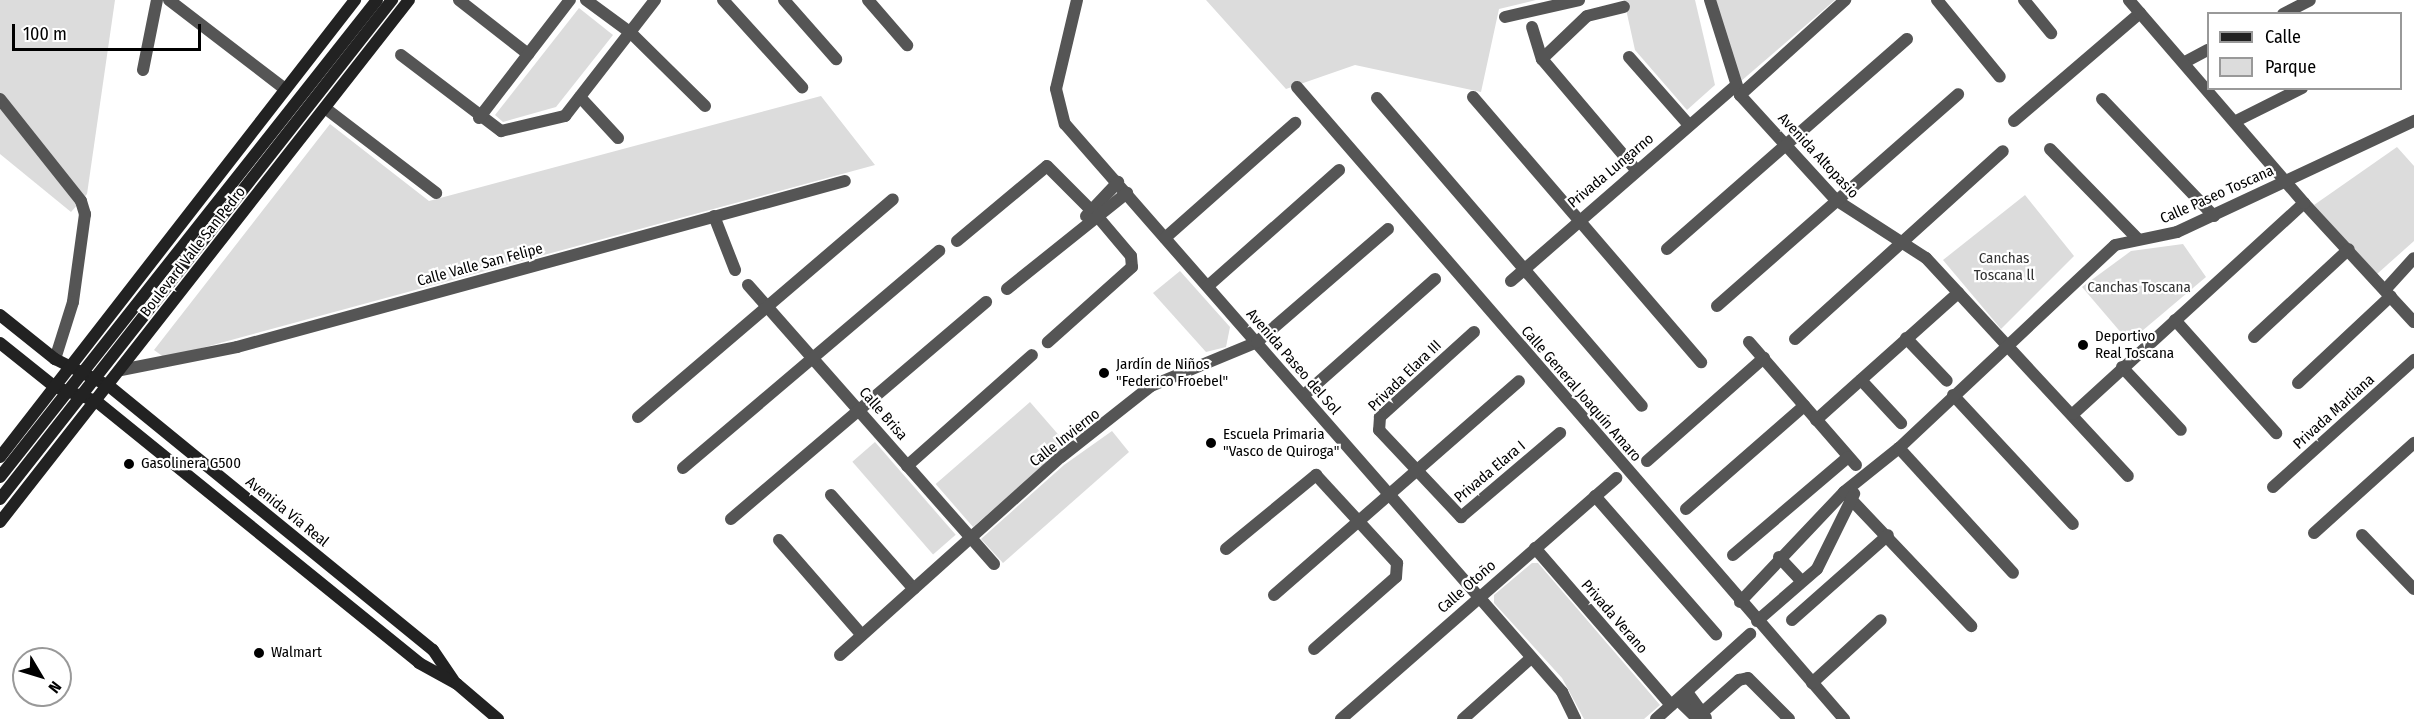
<!DOCTYPE html>
<meta charset="utf-8">
<style>
body{margin:0}
#map{position:relative;width:2414px;height:719px;overflow:hidden;background:#fff;font-family:"Fira Sans Condensed",sans-serif}
div>[style]{position:absolute}
[style*='--x']{left:calc(var(--x)*1px);top:calc(var(--y)*1px);width:calc(var(--w)*1px);rotate:calc(var(--a)*1deg)}
.green>*{inset:0;background:#dcdcdc;transform-origin:0 0}
.minor>*{height:12px;margin:-6px;padding:0 6px;transform-origin:6px;border-radius:6px;background:#555}
.secondary>*{height:12px;margin:-6px;padding:0 6px;transform-origin:6px;border-radius:6px;background:#222}
.dots>*{width:16px;height:16px;translate:-50% -50%;box-sizing:border-box;border:3px solid #fff;border-radius:50%}
span{translate:-50% -50%;white-space:nowrap;text-align:center;line-height:1.15;-webkit-text-stroke:4.5px #fff;paint-order:stroke}
.street-label{font-size:15px;color:#000}
.park-label{font-size:15px;color:#333}
.poi-label{font-size:15px;color:#000}
.left{translate:0 -50%;text-align:left}
.legend{position:absolute;left:2207px;top:12px;width:195px;height:78px;box-sizing:border-box;background:#fff;border:2px solid #999;margin:0;padding:8px 10px;list-style:none;font-size:18px;color:#000}
.legend li{display:flex;align-items:center;gap:12px;height:30px}
.legend b{width:30px;border:2px solid #999}
.north{position:absolute;left:12px;top:647px;width:60px;height:60px;box-sizing:border-box;background:#fff;border:2px solid #999;border-radius:50%;rotate:128deg;font-size:16px;font-weight:700;line-height:24px;text-align:center;color:#000}
.north::after{content:'';display:block;margin:auto;width:21px;height:27px;background:#000;clip-path:polygon(50% 0,100% 100%,50% 72%,0 100%)}
.scale{position:absolute;left:12px;top:24px;width:189px;height:27px;box-sizing:border-box;border:3px solid #000;border-top:0;padding-left:8px;font-size:18px;line-height:21px;white-space:nowrap;color:#000;-webkit-text-stroke:4px #fff;paint-order:stroke}
</style>
<div id="map">
<div class="green">
<div style="clip-path:polygon(0 0,115px 0,87px 194px,71px 212px,0 154px)"></div>
<div style="clip-path:polygon(1206px 0,1536px 0,1499px 9px,1481px 92px,1355px 65px,1286px 89px)"></div>
<div style="clip-path:polygon(1624px 0,1695px 0,1715px 85px,1687px 110px,1635px 50px)"></div>
<div style="clip-path:polygon(1716px 0,1835px 0,1740px 82px)"></div>
<div style="clip-path:polygon(579px 8px,613px 35px,556px 107px,503px 122px,495px 115px)"></div>
<div style="clip-path:polygon(821px 96px,875px 165px,165px 358px,154px 350px,330px 124px,429px 201px)"></div>
<div style="clip-path:polygon(2397px 147px,2414px 166px,2414px 241px,2377px 274px,2314px 205px)"></div>
<div style="clip-path:polygon(2025px 195px,2074px 256px,2001px 329px,1943px 260px)"></div>
<div style="clip-path:polygon(2183px 244px,2206px 277px,2129px 342px,2082px 287px,2131px 251px)"></div>
<div style="clip-path:polygon(1180px 271px,1230px 327px,1226px 347px,1206px 352px,1153px 293px)"></div>
<div style="left:1030px;top:402px;width:57px;height:125px;rotate:49deg"></div>
<div style="clip-path:polygon(1112px 431px,1129px 452px,1003px 563px,981px 539px,1064px 465px)"></div>
<div style="left:875px;top:442px;width:123px;height:30px;rotate:49deg"></div>
<div style="clip-path:polygon(1532px 563px,1538px 563px,1660px 705px,1644px 719px,1584px 719px,1562px 678px,1494px 603px,1494px 595px)"></div>
</div>
<div class="minor">
<div style="--x:169;--y:0;--w:146;--a:37.5"></div>
<div style="--x:459;--y:0;--w:88;--a:38"></div>
<div style="--x:586;--y:0;--w:56;--a:36.3"></div>
<div style="--x:631;--y:33;--w:104;--a:44.6"></div>
<div style="--x:723;--y:0;--w:118;--a:47.8"></div>
<div style="--x:784;--y:0;--w:79;--a:48.6"></div>
<div style="--x:868;--y:0;--w:60;--a:49.1"></div>
<div style="--x:1077;--y:0;--w:91;--a:103.3"></div>
<div style="--x:1056;--y:89;--w:36;--a:76"></div>
<div style="--x:1065;--y:124;--w:755;--a:48.81"></div>
<div style="--x:1562;--y:692;--w:30;--a:64"></div>
<div style="--x:1710;--y:0;--w:100;--a:72.5"></div>
<div style="--x:1740;--y:95;--w:142;--a:47.6"></div>
<div style="--x:1836;--y:200;--w:107;--a:32.8"></div>
<div style="--x:1926;--y:258;--w:297;--a:47.2"></div>
<div style="--x:1937;--y:0;--w:99;--a:50.7"></div>
<div style="--x:2024;--y:0;--w:43;--a:50.7"></div>
<div style="--x:2283;--y:14;--w:30;--a:-27"></div>
<div style="--x:1505;--y:17;--w:76;--a:-12.9"></div>
<div style="--x:1532;--y:27;--w:34;--a:73"></div>
<div style="--x:1542;--y:59;--w:145;--a:49.7"></div>
<div style="--x:401;--y:55;--w:126;--a:37.2"></div>
<div style="--x:501;--y:131;--w:66;--a:-13.2"></div>
<div style="--x:565;--y:116;--w:147;--a:-52.2"></div>
<div style="--x:1629;--y:57;--w:91;--a:48.6"></div>
<div style="--x:1542;--y:59;--w:62;--a:-43.7"></div>
<div style="--x:1587;--y:16;--w:38;--a:-14"></div>
<div style="--x:2185;--y:62;--w:26;--a:-28"></div>
<div style="--x:143;--y:70;--w:71;--a:-78.7"></div>
<div style="--x:1297;--y:87;--w:836;--a:49.12"></div>
<div style="--x:1740;--y:95;--w:142;--a:-42.1"></div>
<div style="--x:580;--y:97;--w:56;--a:47.2"></div>
<div style="--x:1473;--y:97;--w:350;--a:49.3"></div>
<div style="--x:1377;--y:98;--w:406;--a:49.3"></div>
<div style="--x:0;--y:99;--w:130;--a:51.5"></div>
<div style="--x:81;--y:201;--w:14;--a:73"></div>
<div style="--x:85;--y:214;--w:89;--a:97.8"></div>
<div style="--x:73;--y:302;--w:60;--a:107.5"></div>
<div style="--x:2102;--y:99;--w:162;--a:46.3"></div>
<div style="--x:325;--y:108;--w:140;--a:37.4"></div>
<div style="--x:479;--y:118;--w:149;--a:-52.4"></div>
<div style="--x:2014;--y:121;--w:166;--a:-40.6"></div>
<div style="--x:2236;--y:121;--w:74;--a:-26.6"></div>
<div style="--x:2050;--y:149;--w:124;--a:45.7"></div>
<div style="--x:2304;--y:203;--w:162;--a:47.3"></div>
<div style="--x:714;--y:216;--w:58;--a:68.7"></div>
<div style="--x:1086;--y:216;--w:47;--a:-46.7"></div>
<div style="--x:1165;--y:238;--w:174;--a:-41.5"></div>
<div style="--x:957;--y:241;--w:117;--a:-39.8"></div>
<div style="--x:1047;--y:166;--w:72;--a:45"></div>
<div style="--x:1098;--y:217;--w:51;--a:49.8"></div>
<div style="--x:1131;--y:256;--w:11;--a:85"></div>
<div style="--x:1132;--y:267;--w:113;--a:138.2"></div>
<div style="--x:1667;--y:249;--w:319;--a:-41.2"></div>
<div style="--x:1511;--y:281;--w:296;--a:-41"></div>
<div style="--x:748;--y:285;--w:372;--a:48.6"></div>
<div style="--x:1208;--y:286;--w:175;--a:-41.5"></div>
<div style="--x:1007;--y:289;--w:154;--a:-38.7"></div>
<div style="--x:2385;--y:290;--w:43;--a:-47.8"></div>
<div style="--x:1717;--y:306;--w:321;--a:-41.3"></div>
<div style="--x:2175;--y:320;--w:152;--a:48.2"></div>
<div style="--x:1474;--y:332;--w:127;--a:137.9"></div>
<div style="--x:1380;--y:417;--w:13;--a:94"></div>
<div style="--x:1379;--y:430;--w:120;--a:46.7"></div>
<div style="--x:1461;--y:517;--w:130;--a:-40.3"></div>
<div style="--x:2254;--y:337;--w:129;--a:-42.8"></div>
<div style="--x:1906;--y:338;--w:59;--a:46.4"></div>
<div style="--x:1795;--y:339;--w:280;--a:-42.1"></div>
<div style="--x:1749;--y:342;--w:163;--a:49"></div>
<div style="--x:2122;--y:367;--w:86;--a:46.9"></div>
<div style="--x:121;--y:370;--w:118;--a:-11.2"></div>
<div style="--x:237;--y:347;--w:630;--a:-15.27"></div>
<div style="--x:1861;--y:380;--w:59;--a:47.1"></div>
<div style="--x:2298;--y:383;--w:127;--a:-43.1"></div>
<div style="--x:1304;--y:395;--w:175;--a:-41.5"></div>
<div style="--x:1953;--y:395;--w:176;--a:47.1"></div>
<div style="--x:2073;--y:414;--w:313;--a:-42.4"></div>
<div style="--x:2304;--y:203;--w:268;--a:-130.8"></div>
<div style="--x:638;--y:417;--w:335;--a:-40.5"></div>
<div style="--x:1816;--y:420;--w:191;--a:-41.8"></div>
<div style="--x:1899;--y:448;--w:169;--a:47.6"></div>
<div style="--x:1647;--y:461;--w:156;--a:-41.4"></div>
<div style="--x:907;--y:466;--w:167;--a:-41.6"></div>
<div style="--x:683;--y:468;--w:336;--a:-40.3"></div>
<div style="--x:2273;--y:487;--w:190;--a:-42"></div>
<div style="--x:1844;--y:492;--w:185;--a:46.5"></div>
<div style="--x:831;--y:495;--w:125;--a:48.6"></div>
<div style="--x:1595;--y:496;--w:184;--a:48.8"></div>
<div style="--x:1686;--y:509;--w:157;--a:-41.1"></div>
<div style="--x:731;--y:519;--w:335;--a:-40.4"></div>
<div style="--x:2314;--y:533;--w:135;--a:-42"></div>
<div style="--x:2362;--y:535;--w:75;--a:46.1"></div>
<div style="--x:779;--y:540;--w:126;--a:48.9"></div>
<div style="--x:1535;--y:548;--w:208;--a:49.1"></div>
<div style="--x:1226;--y:549;--w:117;--a:-39.4"></div>
<div style="--x:1316;--y:475;--w:120;--a:47.4"></div>
<div style="--x:1397;--y:563;--w:14;--a:94"></div>
<div style="--x:1396;--y:577;--w:109;--a:138.7"></div>
<div style="--x:1733;--y:555;--w:151;--a:-40.4"></div>
<div style="--x:1779;--y:557;--w:33;--a:47"></div>
<div style="--x:1274;--y:595;--w:325;--a:-41.1"></div>
<div style="--x:1740;--y:602;--w:151;--a:-46.6"></div>
<div style="--x:1844;--y:492;--w:70;--a:-38.7"></div>
<div style="--x:1899;--y:448;--w:296;--a:-43.2"></div>
<div style="--x:2115;--y:245;--w:63;--a:-11.8"></div>
<div style="--x:2177;--y:232;--w:262;--a:-25.1"></div>
<div style="--x:1792;--y:620;--w:128;--a:-41.5"></div>
<div style="--x:1757;--y:621;--w:79;--a:-40.9"></div>
<div style="--x:1817;--y:569;--w:84;--a:-63.7"></div>
<div style="--x:840;--y:655;--w:297;--a:-41.9"></div>
<div style="--x:1061;--y:457;--w:115;--a:-38.3"></div>
<div style="--x:1151;--y:386;--w:115;--a:-22.5"></div>
<div style="--x:1257;--y:342;--w:173;--a:-40.8"></div>
<div style="--x:1812;--y:683;--w:93;--a:-42.4"></div>
<div style="--x:1687;--y:692;--w:32;--a:54"></div>
<div style="--x:1678;--y:700;--w:28;--a:44"></div>
<div style="--x:1341;--y:719;--w:366;--a:-41.2"></div>
<div style="--x:1463;--y:719;--w:91;--a:-41.9"></div>
<div style="--x:1656;--y:719;--w:127;--a:-42.1"></div>
<div style="--x:1695;--y:719;--w:59;--a:-41.6"></div>
<div style="--x:1739;--y:680;--w:9;--a:-13"></div>
<div style="--x:1748;--y:678;--w:58;--a:45"></div>
</div>
<div class="secondary">
<div style="--x:0;--y:315;--w:70;--a:38.7"></div>
<div style="--x:55;--y:359;--w:60;--a:26.6"></div>
<div style="--x:109;--y:386;--w:418;--a:39.2"></div>
<div style="--x:433;--y:650;--w:37;--a:56"></div>
<div style="--x:0;--y:343;--w:70;--a:38.7"></div>
<div style="--x:55;--y:387;--w:43;--a:18.9"></div>
<div style="--x:96;--y:401;--w:416;--a:39"></div>
<div style="--x:419;--y:663;--w:43;--a:28.9"></div>
<div style="--x:457;--y:684;--w:54;--a:40.5"></div>
<div style="--x:0;--y:457;--w:579;--a:-52.16"></div>
<div style="--x:0;--y:477;--w:608;--a:-51.68"></div>
<div style="--x:0;--y:499;--w:635;--a:-51.85"></div>
<div style="--x:0;--y:522;--w:663;--a:-51.92"></div>
</div>
<div class="dots">
<div style="left:2083px;top:345px;background:#000"></div>
<div style="left:1104px;top:373px;background:#000"></div>
<div style="left:1211px;top:443px;background:#000"></div>
<div style="left:129px;top:464px;background:#000"></div>
<div style="left:259px;top:653px;background:#000"></div>
</div>
<div class="street-label">
<span style="left:1818px;top:156px;rotate:47deg">Avenida Altopasio</span>
<span style="left:1611px;top:171px;rotate:-40deg">Privada Lungarno</span>
<span style="left:2217px;top:195px;rotate:-24deg">Calle Paseo Toscana</span>
<span style="left:193px;top:252px;rotate:-52deg">Boulevard Valle San Pedro</span>
<span style="left:480px;top:265px;rotate:-15deg">Calle Valle San Felipe</span>
<span style="left:1293px;top:362px;rotate:49deg">Avenida Paseo del Sol</span>
<span style="left:1405px;top:376px;rotate:-44deg">Privada Elara III</span>
<span style="left:1581px;top:394px;rotate:49deg">Calle General Joaquín Amaro</span>
<span style="left:2334px;top:412px;rotate:-42deg">Privada Marliana</span>
<span style="left:883px;top:414px;rotate:49deg">Calle Brisa</span>
<span style="left:1065px;top:438px;rotate:-38deg">Calle Invierno</span>
<span style="left:1490px;top:472px;rotate:-40deg">Privada Elara I</span>
<span style="left:287px;top:512px;rotate:39deg">Avenida Vía Real</span>
<span style="left:1467px;top:587px;rotate:-41deg">Calle Otoño</span>
<span style="left:1614px;top:617px;rotate:49deg">Privada Verano</span>
</div>
<div class="park-label">
<span style="left:2004px;top:267px">Canchas<br>Toscana ll</span>
<span style="left:2139px;top:288px">Canchas Toscana</span>
</div>
<div class="poi-label">
<span class="left" style="left:2095px;top:345px">Deportivo<br>Real Toscana</span>
<span class="left" style="left:1116px;top:373px">Jardín de Niños<br>"Federico Froebel"</span>
<span class="left" style="left:1223px;top:443px">Escuela Primaria<br>"Vasco de Quiroga"</span>
<span class="left" style="left:141px;top:464px">Gasolinera G500</span>
<span class="left" style="left:271px;top:653px">Walmart</span>
</div>
<ul class="legend">
<li><b style="height:8px;background:#222"></b>Calle</li>
<li><b style="height:16px;background:#dcdcdc"></b>Parque</li>
</ul>
<div class="north">N</div>
<div class="scale">100 m</div>
</div>
